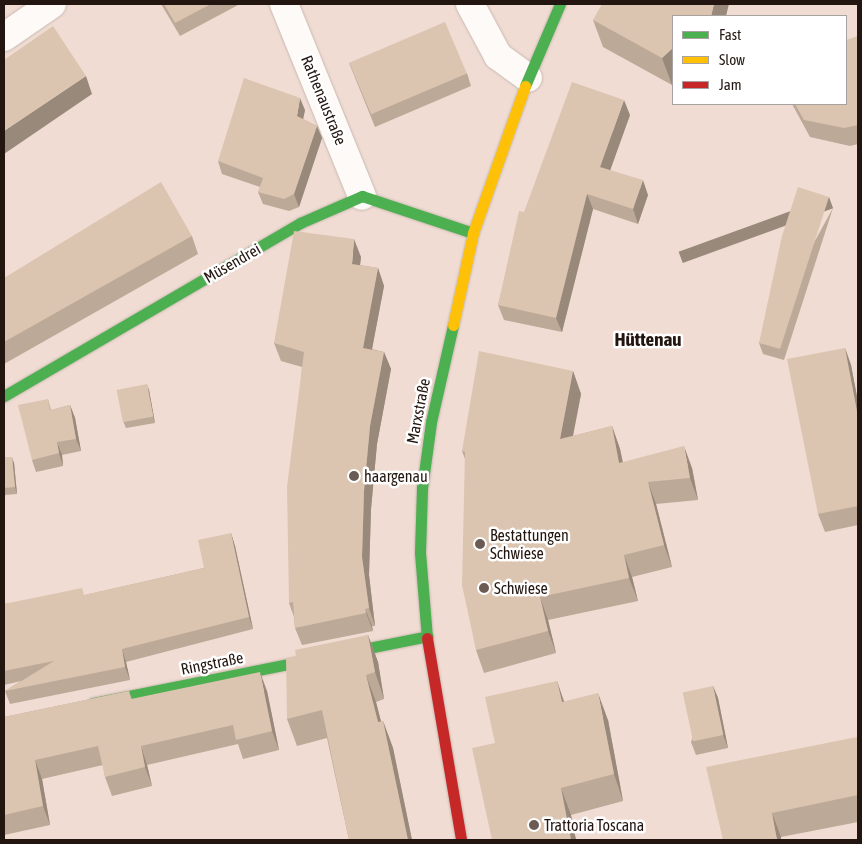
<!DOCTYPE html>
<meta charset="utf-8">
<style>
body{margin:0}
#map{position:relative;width:862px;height:844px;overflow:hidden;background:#f0dcd3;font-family:"Asap Condensed",sans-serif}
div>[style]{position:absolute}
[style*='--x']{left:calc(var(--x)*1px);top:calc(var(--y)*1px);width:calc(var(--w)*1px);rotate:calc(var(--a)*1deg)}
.roads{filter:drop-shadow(0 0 1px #c8b9b1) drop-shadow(0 0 1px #c8b9b1)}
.street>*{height:28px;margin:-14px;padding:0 14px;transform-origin:14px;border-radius:14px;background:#fdfaf8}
.fast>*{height:11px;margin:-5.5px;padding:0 5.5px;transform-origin:5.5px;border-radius:5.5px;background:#4caf50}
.slow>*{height:11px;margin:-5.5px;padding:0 5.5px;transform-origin:5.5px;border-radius:5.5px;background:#ffc107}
.jam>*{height:11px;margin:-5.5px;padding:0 5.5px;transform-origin:5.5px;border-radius:5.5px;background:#c62828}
.wall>*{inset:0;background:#bca997}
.shaded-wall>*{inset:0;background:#99897b;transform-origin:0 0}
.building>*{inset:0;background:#dbc4b0;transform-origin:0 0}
.dots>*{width:14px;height:14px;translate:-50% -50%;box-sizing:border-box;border:2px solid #fff;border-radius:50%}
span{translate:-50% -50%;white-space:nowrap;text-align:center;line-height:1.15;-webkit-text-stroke:5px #fff;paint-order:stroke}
.street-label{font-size:16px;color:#231610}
.poi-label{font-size:16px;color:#231610}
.left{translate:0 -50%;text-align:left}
.quarter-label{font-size:19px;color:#231610;font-weight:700}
.frame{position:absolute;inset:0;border:5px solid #231610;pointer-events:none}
.legend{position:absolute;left:672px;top:15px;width:175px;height:90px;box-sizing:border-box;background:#fff;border:1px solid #a7a29f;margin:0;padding:6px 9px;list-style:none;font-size:15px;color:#231610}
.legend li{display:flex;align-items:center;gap:10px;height:25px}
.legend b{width:25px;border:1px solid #a7a29f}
</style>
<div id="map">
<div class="roads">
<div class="street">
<div style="--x:284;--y:4;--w:207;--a:67.9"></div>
<div style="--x:470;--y:4;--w:59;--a:61.7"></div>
<div style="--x:498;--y:56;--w:37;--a:36"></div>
<div style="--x:4;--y:37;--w:58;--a:-34.5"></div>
</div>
<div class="fast">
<div style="--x:525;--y:86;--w:89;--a:-66.9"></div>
<div style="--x:4;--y:396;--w:343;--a:-30.3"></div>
<div style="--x:300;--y:223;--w:68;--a:-23.5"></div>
<div style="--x:362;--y:196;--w:117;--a:18.4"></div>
<div style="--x:427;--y:638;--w:86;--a:-94.7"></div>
<div style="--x:420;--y:552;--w:64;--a:-88.2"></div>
<div style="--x:422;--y:488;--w:67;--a:-82.2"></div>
<div style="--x:431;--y:422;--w:99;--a:-77.2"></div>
<div style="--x:93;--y:703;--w:341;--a:-11.3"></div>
</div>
<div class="slow">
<div style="--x:453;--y:325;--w:94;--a:-77.7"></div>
<div style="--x:473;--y:233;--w:156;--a:-70.5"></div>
</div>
<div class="jam">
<div style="--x:427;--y:638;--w:205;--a:80.4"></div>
</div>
</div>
<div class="wall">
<div style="clip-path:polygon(161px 4px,240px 4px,180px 36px)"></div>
<div style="clip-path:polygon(673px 16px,673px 84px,672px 85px,603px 47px,593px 20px)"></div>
<div style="clip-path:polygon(858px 36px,858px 144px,850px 146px,810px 137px,792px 104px,846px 104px)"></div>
<div style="clip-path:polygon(349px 63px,467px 73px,471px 86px,375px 127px)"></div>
<div style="clip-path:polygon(305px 110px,303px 119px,317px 126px,322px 138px,299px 207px,289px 211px,263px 204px,258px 192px,260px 187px,222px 174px,218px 161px)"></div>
<div style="clip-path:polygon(630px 115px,610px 170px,648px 195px,638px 224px,593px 209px,562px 332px,504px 320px,498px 305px,524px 212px)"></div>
<div style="clip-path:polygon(833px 208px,784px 360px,763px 354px,759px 343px)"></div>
<div style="clip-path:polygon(192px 236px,198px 254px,4px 364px,4px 278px)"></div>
<div style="clip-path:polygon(361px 257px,360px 265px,378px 268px,384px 286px,372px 349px,384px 352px,391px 369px,377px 444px,371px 509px,369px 575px,375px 626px,372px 626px,373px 631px,302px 645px,295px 628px,294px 617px,289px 603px,302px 367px,281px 361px,274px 343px)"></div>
<div style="clip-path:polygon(845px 348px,851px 365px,858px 402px,858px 525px,825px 532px,818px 514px)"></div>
<div style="clip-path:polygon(573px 371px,581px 394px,573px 436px,612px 426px,620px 449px,623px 462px,692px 468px,698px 500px,656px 504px,672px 567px,632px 577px,638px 601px,548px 620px,556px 653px,484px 673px,476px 650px,465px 459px,462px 451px)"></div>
<div style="clip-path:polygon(149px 390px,155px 423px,126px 428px,123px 421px)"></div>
<div style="clip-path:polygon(48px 399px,51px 410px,70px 405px,75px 418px,81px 451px,62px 455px,63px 466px,36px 472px,32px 460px)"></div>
<div style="clip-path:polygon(4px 457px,14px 463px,17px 494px,4px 495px)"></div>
<div style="clip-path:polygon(231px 533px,235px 546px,253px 629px,126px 662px,130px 680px,10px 704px,5px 691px,21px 681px,4px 685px,4px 604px,85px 595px,204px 568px)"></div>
<div style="clip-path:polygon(368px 635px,378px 662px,384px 699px,376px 702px,381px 721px,383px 721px,393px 748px,412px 840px,349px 840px,327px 738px,297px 746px,287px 719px,296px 656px)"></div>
<div style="clip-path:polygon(557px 681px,564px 701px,608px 720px,623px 801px,571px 815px,576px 840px,492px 840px,495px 743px)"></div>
<div style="clip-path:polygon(713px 686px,718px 698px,728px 748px,696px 755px,691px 742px)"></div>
<div style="clip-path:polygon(129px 691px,132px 699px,267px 691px,279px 750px,243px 759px,238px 744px,147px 765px,152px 786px,112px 796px,105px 777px,103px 765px,42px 779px,50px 825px,4px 835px,4px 717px)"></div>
<div style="clip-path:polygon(858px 739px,858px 822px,781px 837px,723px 840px)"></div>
</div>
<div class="shaded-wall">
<div style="clip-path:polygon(714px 4px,729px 4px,726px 16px,711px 16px)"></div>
<div style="clip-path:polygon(673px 48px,673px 84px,672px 85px,662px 58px)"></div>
<div style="clip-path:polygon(86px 76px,92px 94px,4px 154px,4px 131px)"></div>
<div style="clip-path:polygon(300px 98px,305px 110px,301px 129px,297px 116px)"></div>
<div style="clip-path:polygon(624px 100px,630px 115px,606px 182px,600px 167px)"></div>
<div style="clip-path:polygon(317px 126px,322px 138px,299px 207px,294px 194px)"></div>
<div style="clip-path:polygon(643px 180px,648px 195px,638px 224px,633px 209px)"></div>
<div style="clip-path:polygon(587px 194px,593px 209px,562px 332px,556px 318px)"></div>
<div style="left:829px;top:197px;width:12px;height:160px;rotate:70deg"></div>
<div style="clip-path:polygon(354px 239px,361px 257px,358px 282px,352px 264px)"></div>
<div style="clip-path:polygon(378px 268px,384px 286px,369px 365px,363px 348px)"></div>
<div style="clip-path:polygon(845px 348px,851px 365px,858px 402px,858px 417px)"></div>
<div style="clip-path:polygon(384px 352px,391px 369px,377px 444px,371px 509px,369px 575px,375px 626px,369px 608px,362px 557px,364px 491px,370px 426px)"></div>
<div style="clip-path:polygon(573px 371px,581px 394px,568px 461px,560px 439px)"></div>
<div style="clip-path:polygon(147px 384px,149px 390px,155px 423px,153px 416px)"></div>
<div style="clip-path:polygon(70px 405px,75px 418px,81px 451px,76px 439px)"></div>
<div style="clip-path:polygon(612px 426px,620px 449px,627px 485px,619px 463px)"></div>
<div style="clip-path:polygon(57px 442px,62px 455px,63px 466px,59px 453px)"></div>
<div style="clip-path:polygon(684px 446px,692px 468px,698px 500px,690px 478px)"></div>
<div style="clip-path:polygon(12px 457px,14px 463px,17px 494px,15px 487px)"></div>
<div style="clip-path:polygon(648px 482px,656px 504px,672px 567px,664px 545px)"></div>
<div style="clip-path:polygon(231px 533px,235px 546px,253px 629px,249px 617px)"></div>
<div style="clip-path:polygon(624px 555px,632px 577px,638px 601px,629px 578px)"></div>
<div style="clip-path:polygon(540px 597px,548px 620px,556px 653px,548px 631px)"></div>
<div style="clip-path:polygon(365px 609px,372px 626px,373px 631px,366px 613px)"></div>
<div style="clip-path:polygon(368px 635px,378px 662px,384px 699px,375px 672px)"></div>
<div style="clip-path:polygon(122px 649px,126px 662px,130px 680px,125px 667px)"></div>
<div style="clip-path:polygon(260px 672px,267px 691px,279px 750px,272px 731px)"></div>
<div style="clip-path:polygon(366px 675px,376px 702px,388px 749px,378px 722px)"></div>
<div style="clip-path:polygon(557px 681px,566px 708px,562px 702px)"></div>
<div style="clip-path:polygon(713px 686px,718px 698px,728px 748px,723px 735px)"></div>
<div style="clip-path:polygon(598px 693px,608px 720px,623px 801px,614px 774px)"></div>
<div style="clip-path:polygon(383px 721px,393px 748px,412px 840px,408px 840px)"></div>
<div style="clip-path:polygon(141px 746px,147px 765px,152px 786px,145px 767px)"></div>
<div style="clip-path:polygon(35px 760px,42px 779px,50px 825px,43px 806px)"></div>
<div style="clip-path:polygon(561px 788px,571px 815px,576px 840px,571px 840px)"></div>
<div style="clip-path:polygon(772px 813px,781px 837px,781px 840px,777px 840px)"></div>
</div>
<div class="building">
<div style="clip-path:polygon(164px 4px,211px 4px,175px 23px)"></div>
<div style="clip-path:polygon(602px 4px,714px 4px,711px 16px,673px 16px,673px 48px,662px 58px,593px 20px)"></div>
<div style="left:445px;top:22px;width:56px;height:104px;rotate:67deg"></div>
<div style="clip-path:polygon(53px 26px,86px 76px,4px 131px,4px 60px)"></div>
<div style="clip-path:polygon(858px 36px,858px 125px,844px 128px,804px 120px,795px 104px,846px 104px,846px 40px)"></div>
<div style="clip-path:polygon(244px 78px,300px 98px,297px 116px,317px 126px,294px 194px,284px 199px,258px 192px,263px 178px,218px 161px)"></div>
<div style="clip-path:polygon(572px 82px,624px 100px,600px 167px,643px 180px,633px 209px,587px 194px,556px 318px,498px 305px,519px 211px,524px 212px)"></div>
<div style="clip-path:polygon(161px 182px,192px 236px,4px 342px,4px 278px)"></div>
<div style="clip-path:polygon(798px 187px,829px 197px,780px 349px,759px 343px,782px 236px)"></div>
<div style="clip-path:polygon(294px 231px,354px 239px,352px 264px,378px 268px,363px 348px,384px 352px,370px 426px,364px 491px,362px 557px,369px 608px,365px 609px,366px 613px,295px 628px,293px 602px,289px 603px,287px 487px,304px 352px,274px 343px)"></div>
<div style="clip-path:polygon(845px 348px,858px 417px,858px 506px,818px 514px,787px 359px)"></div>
<div style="clip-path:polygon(479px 351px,573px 371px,560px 439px,612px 426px,619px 463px,684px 446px,690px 478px,648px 482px,664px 545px,624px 555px,629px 578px,540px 597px,548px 631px,476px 650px,462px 585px,465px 452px,462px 451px)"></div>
<div style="left:147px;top:384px;width:33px;height:31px;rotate:79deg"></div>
<div style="clip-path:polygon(48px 399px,50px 410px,70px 405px,76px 439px,57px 442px,59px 453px,32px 460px,18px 405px)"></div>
<div style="clip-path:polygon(4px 457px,12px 457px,15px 487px,4px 488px)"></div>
<div style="clip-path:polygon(231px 533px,249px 617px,122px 649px,125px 667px,5px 691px,54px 661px,4px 671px,4px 604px,82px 588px,84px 595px,204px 568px,198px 540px)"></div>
<div style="clip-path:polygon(368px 635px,375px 672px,366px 675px,378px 722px,383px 721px,408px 840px,349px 840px,322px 710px,287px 719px,286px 658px,296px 656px,295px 650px)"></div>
<div style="clip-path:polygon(260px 672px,272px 731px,236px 740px,233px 725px,141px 746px,145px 767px,105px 777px,98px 746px,35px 760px,43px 806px,4px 815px,4px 717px,129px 691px,131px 699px)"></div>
<div style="clip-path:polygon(557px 681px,562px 702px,598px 693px,614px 774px,561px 788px,571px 840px,492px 840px,472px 748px,495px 743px,485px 697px)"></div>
<div style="left:713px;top:686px;width:50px;height:31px;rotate:78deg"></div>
<div style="clip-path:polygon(857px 737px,858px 741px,858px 795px,772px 813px,777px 840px,723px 840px,706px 767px)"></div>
</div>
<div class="dots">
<div style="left:354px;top:476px;background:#6b5b54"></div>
<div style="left:480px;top:544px;background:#6b5b54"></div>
<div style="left:484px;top:588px;background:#6b5b54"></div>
<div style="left:534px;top:825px;background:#6b5b54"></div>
</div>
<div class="street-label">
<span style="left:324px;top:100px;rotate:68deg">Rathenaustraße</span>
<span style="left:232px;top:263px;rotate:-30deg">Müsendrei</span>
<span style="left:418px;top:411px;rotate:-79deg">Marxstraße</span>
<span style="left:212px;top:663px;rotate:-11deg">Ringstraße</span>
</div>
<div class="poi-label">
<span class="left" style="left:364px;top:476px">haargenau</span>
<span class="left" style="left:490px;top:544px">Bestattungen<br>Schwiese</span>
<span class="left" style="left:494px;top:588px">Schwiese</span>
<span class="left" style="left:544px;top:825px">Trattoria Toscana</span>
</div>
<div class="quarter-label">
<span style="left:648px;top:340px">Hüttenau</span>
</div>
<div class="frame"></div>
<ul class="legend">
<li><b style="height:6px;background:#4caf50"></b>Fast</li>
<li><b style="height:6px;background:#ffc107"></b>Slow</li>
<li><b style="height:6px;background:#c62828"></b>Jam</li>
</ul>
</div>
